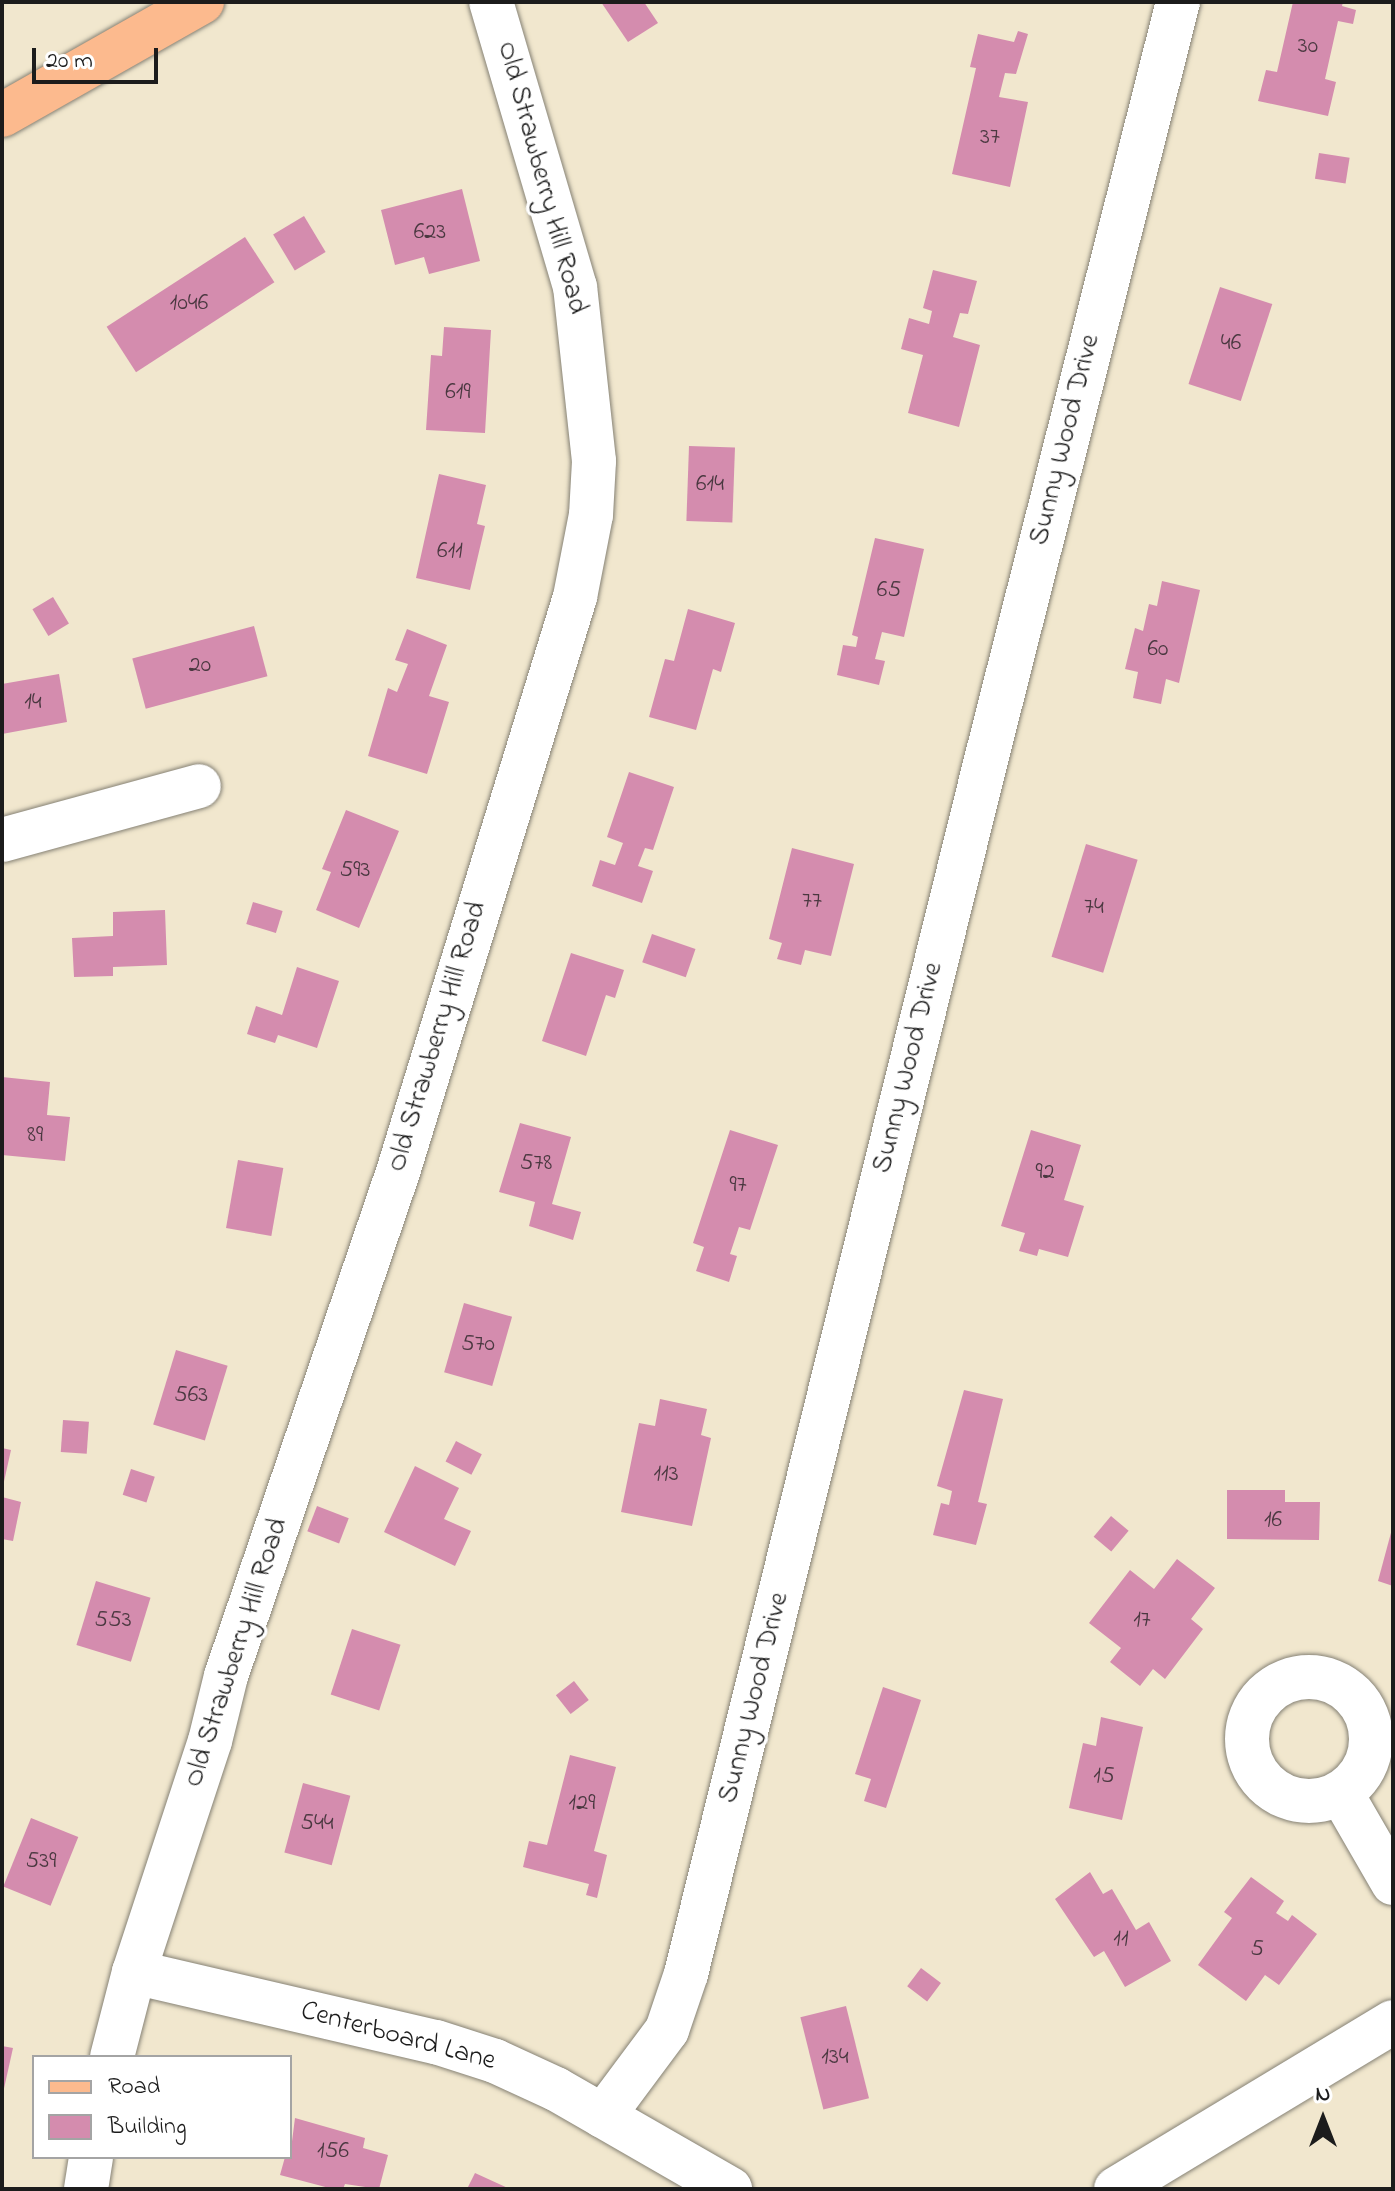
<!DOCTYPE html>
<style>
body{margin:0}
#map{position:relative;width:1395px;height:2191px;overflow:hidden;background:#f1e7ce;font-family:"Indie Flower",sans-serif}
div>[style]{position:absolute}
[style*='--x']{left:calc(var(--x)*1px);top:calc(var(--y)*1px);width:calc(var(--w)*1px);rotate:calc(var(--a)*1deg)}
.building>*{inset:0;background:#d48cae;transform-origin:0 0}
.roads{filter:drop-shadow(0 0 2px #868275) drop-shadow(0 0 2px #868275)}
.minor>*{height:44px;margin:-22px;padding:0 22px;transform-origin:22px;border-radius:22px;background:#fff}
.minor>.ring{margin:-22px;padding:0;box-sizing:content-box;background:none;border:44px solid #fff;border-radius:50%}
.major>*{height:44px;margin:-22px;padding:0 22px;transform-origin:22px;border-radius:22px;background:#fcba8e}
span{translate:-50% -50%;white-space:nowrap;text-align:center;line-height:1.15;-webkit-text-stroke:7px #fff;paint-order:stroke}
.number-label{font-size:24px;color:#4a3840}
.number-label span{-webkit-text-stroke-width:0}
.street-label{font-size:28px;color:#1c1c1c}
.frame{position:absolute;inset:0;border:4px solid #1c1c1c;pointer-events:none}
.legend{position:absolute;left:32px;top:2055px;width:260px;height:104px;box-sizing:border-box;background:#fff;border:2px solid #a4a4a4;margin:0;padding:10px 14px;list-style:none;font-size:24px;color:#1c1c1c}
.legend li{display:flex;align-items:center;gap:16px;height:40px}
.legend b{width:40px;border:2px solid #a4a4a4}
.north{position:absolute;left:1283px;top:2079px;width:80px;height:80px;-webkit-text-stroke:6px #fff;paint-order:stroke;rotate:0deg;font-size:22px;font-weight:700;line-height:32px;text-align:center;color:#1c1c1c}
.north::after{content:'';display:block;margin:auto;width:28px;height:36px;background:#1c1c1c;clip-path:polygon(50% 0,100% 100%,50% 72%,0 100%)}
.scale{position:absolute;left:32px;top:48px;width:126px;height:36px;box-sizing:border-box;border:4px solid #1c1c1c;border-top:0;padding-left:10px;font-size:24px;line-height:28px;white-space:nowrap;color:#1c1c1c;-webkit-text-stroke:6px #fff;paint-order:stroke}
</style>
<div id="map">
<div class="building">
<div style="clip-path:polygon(601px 2px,644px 2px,658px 23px,628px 42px)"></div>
<div style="clip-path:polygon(1293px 2px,1343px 2px,1342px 6px,1356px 10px,1353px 24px,1338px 21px,1325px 79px,1336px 82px,1328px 116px,1258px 101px,1266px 70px,1277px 72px)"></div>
<div style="clip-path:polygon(1018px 31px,1028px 34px,1016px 74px,1005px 73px,999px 97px,1028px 102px,1010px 187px,952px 174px,976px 68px,970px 67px,978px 34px,1014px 42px)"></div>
<div style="left:1319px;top:153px;width:31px;height:26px;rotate:9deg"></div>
<div style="clip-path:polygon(462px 189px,480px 261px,429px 274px,424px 257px,395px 265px,381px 210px)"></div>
<div style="left:304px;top:216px;width:42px;height:36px;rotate:59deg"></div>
<div style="left:245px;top:237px;width:54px;height:165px;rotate:57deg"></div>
<div style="clip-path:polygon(933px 270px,977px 281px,968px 314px,960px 313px,953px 337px,980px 345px,959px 427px,908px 413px,923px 355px,901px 349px,909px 318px,929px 324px,932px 311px,923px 308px)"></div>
<div style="left:1220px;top:287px;width:55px;height:102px;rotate:18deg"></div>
<div style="clip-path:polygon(444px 327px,491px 330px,485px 433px,426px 430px,431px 355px,442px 356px)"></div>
<div style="left:689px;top:446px;width:46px;height:75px;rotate:2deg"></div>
<div style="clip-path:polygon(439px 474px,486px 485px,477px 524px,485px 526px,470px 590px,416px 578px)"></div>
<div style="clip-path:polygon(875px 538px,924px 549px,904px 637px,882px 632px,875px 659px,885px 661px,879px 685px,837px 675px,843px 645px,856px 647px,858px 637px,852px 635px)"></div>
<div style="clip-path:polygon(1162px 581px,1200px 590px,1179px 683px,1166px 679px,1161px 704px,1133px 698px,1138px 672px,1125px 669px,1135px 628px,1143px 631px,1149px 604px,1157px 606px)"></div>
<div style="left:53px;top:597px;width:31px;height:24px;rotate:59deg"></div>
<div style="clip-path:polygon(688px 609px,735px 623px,721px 672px,713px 669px,696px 730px,649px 717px,665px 659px,674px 661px)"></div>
<div style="left:254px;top:626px;width:52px;height:126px;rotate:75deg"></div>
<div style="clip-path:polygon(407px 629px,447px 645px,429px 696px,449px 702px,427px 774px,368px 756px,388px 688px,397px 692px,408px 664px,395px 660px)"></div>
<div style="clip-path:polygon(59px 674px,67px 722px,2px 734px,2px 684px)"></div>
<div style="clip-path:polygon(629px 772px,674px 787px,653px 850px,645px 848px,638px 866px,653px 871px,642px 903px,592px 886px,600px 860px,615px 865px,623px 843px,607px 837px)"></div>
<div style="clip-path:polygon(346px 810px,399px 831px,359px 928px,316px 910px,331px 872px,322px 869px)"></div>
<div style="left:1086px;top:844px;width:54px;height:118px;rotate:17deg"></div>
<div style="clip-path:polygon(792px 848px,854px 864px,831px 956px,805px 950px,801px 965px,777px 959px,782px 943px,769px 939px)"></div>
<div style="left:253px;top:902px;width:31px;height:23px;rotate:17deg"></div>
<div style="clip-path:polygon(165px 910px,167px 965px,113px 967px,113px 976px,74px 977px,72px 938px,113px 936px,113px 912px)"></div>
<div style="left:652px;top:934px;width:46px;height:30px;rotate:19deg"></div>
<div style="clip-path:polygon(571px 953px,624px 970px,615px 998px,606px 995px,586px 1056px,542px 1041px)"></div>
<div style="clip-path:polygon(297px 967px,339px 981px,317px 1048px,278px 1035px,275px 1043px,247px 1034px,256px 1006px,282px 1015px)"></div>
<div style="clip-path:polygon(2px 1077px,50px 1082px,47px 1115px,70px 1117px,65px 1161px,2px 1155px)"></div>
<div style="clip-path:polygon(520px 1123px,571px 1137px,552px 1204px,581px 1212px,573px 1240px,529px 1226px,535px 1202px,499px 1192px)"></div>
<div style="clip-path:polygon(730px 1130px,778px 1145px,750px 1230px,739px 1227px,730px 1254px,737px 1256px,729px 1282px,696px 1271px,704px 1247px,693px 1243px)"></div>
<div style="clip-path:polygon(1031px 1130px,1081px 1145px,1064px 1200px,1084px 1206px,1068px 1257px,1039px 1249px,1037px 1256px,1019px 1251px,1025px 1233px,1001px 1226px)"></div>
<div style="left:238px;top:1160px;width:46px;height:69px;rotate:10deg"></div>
<div style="left:464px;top:1303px;width:50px;height:72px;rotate:16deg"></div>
<div style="left:176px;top:1350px;width:54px;height:78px;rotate:17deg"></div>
<div style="clip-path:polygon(964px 1390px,1003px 1399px,978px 1502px,987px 1504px,976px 1545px,933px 1535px,941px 1503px,949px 1505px,952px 1491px,937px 1486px)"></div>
<div style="clip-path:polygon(660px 1399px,707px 1409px,701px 1435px,711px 1438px,692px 1526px,621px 1512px,639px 1423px,655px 1426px)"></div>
<div style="left:63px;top:1420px;width:26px;height:32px;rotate:4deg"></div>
<div style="left:456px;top:1441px;width:29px;height:23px;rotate:27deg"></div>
<div style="clip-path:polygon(2px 1448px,11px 1450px,3px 1486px,2px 1486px)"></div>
<div style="clip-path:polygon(415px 1466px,459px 1488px,444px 1519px,471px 1531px,455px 1566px,384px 1532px)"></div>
<div style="left:131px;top:1469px;width:25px;height:27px;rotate:18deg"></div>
<div style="clip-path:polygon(1227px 1490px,1285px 1490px,1285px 1502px,1320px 1502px,1319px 1540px,1227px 1539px)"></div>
<div style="clip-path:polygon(2px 1497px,21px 1502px,13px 1541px,2px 1539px)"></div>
<div style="left:317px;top:1506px;width:34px;height:27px;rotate:21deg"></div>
<div style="left:1111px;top:1516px;width:23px;height:27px;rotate:40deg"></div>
<div style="clip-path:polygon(1392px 1529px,1393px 1530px,1393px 1586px,1378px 1581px)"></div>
<div style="clip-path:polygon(1177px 1559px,1215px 1588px,1191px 1619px,1203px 1629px,1165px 1679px,1153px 1669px,1140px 1686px,1110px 1662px,1121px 1648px,1089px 1623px,1130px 1570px,1154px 1589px)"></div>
<div style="left:96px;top:1581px;width:57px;height:67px;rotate:17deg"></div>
<div style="left:352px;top:1629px;width:51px;height:69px;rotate:18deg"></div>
<div style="left:574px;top:1681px;width:24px;height:23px;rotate:52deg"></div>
<div style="clip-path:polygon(883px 1687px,921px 1700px,886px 1808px,864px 1801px,871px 1779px,855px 1774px)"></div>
<div style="clip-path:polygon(1101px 1717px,1143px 1727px,1122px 1820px,1069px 1808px,1083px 1743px,1096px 1746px)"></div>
<div style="clip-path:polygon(570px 1755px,616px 1767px,594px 1851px,607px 1855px,597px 1898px,586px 1895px,589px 1884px,523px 1867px,529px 1841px,547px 1845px)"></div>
<div style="left:303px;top:1783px;width:49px;height:72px;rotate:15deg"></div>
<div style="left:31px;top:1818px;width:51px;height:74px;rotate:22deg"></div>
<div style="clip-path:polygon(1090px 1872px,1103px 1894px,1112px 1889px,1136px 1930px,1149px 1922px,1171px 1961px,1125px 1987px,1104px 1951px,1094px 1957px,1055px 1899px)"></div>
<div style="clip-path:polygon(1251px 1877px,1284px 1901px,1276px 1913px,1288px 1921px,1292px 1915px,1317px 1934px,1279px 1985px,1265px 1975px,1246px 2001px,1198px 1965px,1232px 1918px,1224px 1912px)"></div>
<div style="left:921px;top:1968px;width:25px;height:23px;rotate:37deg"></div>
<div style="left:846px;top:2006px;width:95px;height:47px;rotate:76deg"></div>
<div style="clip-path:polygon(2px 2046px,13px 2048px,3px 2093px,2px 2093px)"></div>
<div style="clip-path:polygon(295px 2118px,365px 2138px,363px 2148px,388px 2155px,379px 2189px,345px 2184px,343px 2189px,333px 2189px,280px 2175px,285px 2157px,290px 2157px)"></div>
<div style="clip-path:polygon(475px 2173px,510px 2189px,467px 2189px)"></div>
</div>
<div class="roads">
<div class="minor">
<div style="--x:2;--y:840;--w:204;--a:-15.3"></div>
<div class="ring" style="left:1247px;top:1677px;width:80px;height:80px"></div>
<div style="--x:1341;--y:1793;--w:104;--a:60"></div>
<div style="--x:134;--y:1972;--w:310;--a:13.1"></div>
<div style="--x:436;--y:2042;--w:62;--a:17.9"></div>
<div style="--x:495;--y:2061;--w:67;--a:24.7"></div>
<div style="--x:556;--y:2089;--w:201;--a:29.9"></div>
<div style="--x:112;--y:2057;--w:88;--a:-75.5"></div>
<div style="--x:134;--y:1972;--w:243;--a:-71.8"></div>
<div style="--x:210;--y:1741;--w:67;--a:-76.2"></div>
<div style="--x:226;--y:1676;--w:533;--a:-71.16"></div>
<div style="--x:398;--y:1172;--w:602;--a:-72.89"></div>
<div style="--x:575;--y:597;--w:84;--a:-79"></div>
<div style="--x:591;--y:515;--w:54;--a:-86.8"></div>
<div style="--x:594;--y:461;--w:175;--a:-96.2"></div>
<div style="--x:575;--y:287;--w:297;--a:-106.4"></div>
<div style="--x:603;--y:2116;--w:107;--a:-53.3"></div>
<div style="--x:667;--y:2030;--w:59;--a:-71.3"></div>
<div style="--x:686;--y:1974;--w:1242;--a:-76.12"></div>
<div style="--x:984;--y:768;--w:790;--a:-75.79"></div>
<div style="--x:86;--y:2189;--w:32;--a:-81"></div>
<div style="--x:1116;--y:2189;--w:323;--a:-31.1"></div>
</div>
<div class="major">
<div style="--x:2;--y:115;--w:230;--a:-29.5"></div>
</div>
</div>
<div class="number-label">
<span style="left:1308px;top:47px">30</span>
<span style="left:990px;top:138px">37</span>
<span style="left:430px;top:233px">623</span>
<span style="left:189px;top:304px">1046</span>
<span style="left:1231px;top:344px">46</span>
<span style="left:458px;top:393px">619</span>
<span style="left:710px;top:485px">614</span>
<span style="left:450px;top:552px">611</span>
<span style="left:889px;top:591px">65</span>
<span style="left:1158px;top:650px">60</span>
<span style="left:200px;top:666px">20</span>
<span style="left:33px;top:703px">14</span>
<span style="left:355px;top:871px">593</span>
<span style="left:812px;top:902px">77</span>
<span style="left:1094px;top:908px">74</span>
<span style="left:35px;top:1136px">89</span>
<span style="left:536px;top:1164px">578</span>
<span style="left:1045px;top:1173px">92</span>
<span style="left:738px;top:1186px">97</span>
<span style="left:478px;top:1345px">570</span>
<span style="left:191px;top:1396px">563</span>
<span style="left:666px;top:1475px">113</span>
<span style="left:1273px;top:1521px">16</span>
<span style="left:113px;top:1621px">553</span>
<span style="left:1142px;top:1621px">17</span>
<span style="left:1104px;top:1777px">15</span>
<span style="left:582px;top:1804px">129</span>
<span style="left:317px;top:1824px">544</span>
<span style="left:41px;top:1862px">539</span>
<span style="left:1121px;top:1940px">11</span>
<span style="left:1257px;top:1950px">5</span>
<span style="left:835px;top:2058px">134</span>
<span style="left:333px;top:2152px">156</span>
</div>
<div class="street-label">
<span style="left:541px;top:178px;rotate:75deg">Old Strawberry Hill Road</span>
<span style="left:1066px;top:440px;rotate:-76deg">Sunny Wood Drive</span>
<span style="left:438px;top:1037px;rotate:-73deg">Old Strawberry Hill Road</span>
<span style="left:909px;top:1068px;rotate:-76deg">Sunny Wood Drive</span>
<span style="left:237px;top:1653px;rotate:-72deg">Old Strawberry Hill Road</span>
<span style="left:755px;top:1698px;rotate:-76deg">Sunny Wood Drive</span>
<span style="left:398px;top:2037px;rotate:15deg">Centerboard Lane</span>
</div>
<div class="frame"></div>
<ul class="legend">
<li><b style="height:10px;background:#fcba8e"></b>Road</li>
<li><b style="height:22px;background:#d48cae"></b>Building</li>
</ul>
<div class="north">N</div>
<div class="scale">20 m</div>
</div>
